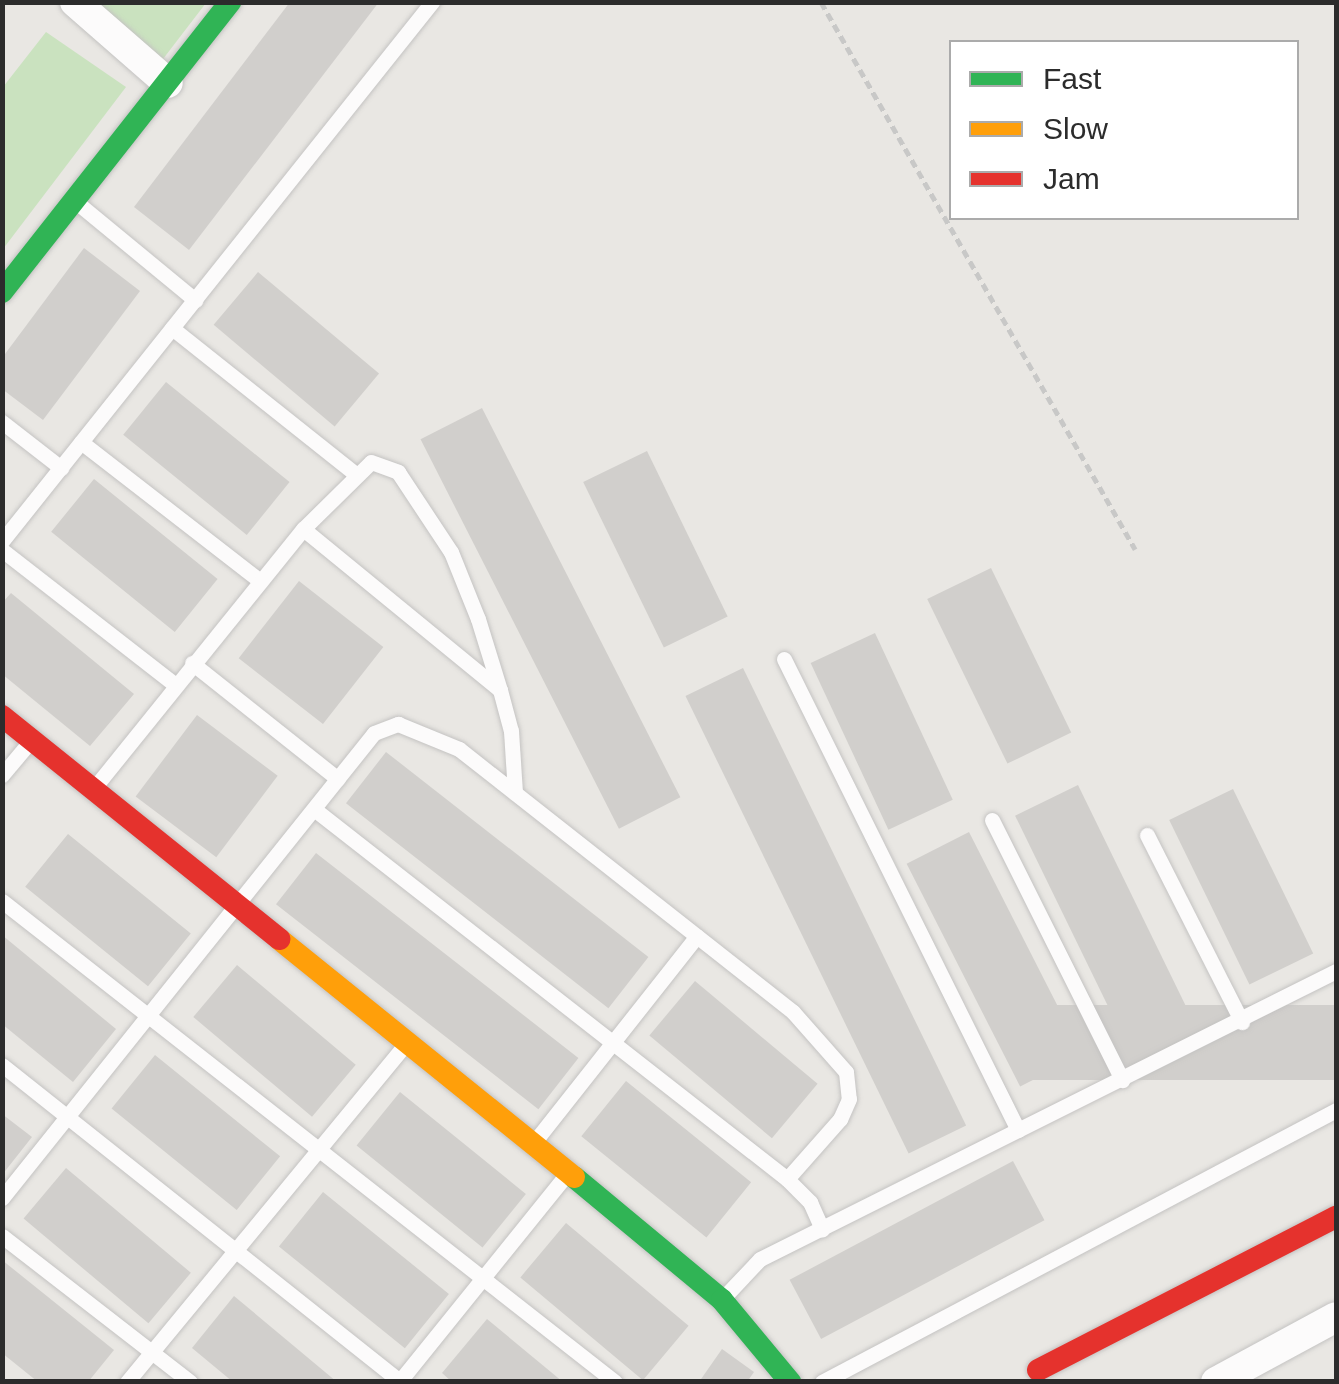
<!DOCTYPE html>
<style>
body{margin:0}
#map{position:relative;width:1339px;height:1384px;overflow:hidden;background:#e9e7e3;font-family:Arial,sans-serif}
div>[style]{position:absolute}
[style*='--x']{left:calc(var(--x)*1px);top:calc(var(--y)*1px);width:calc(var(--w)*1px);rotate:calc(var(--a)*1deg)}
.green>*{inset:0;background:#cae2bf}
.building>*{inset:0;background:#d1cfcc;transform-origin:0 0}
.path>*{height:5px;margin-top:-2.5px;transform-origin:0;background:repeating-linear-gradient(90deg,#c8c8c7 0 8px,transparent 0 13px)}
.roads{filter:drop-shadow(0 0 2px #c4c3c2) drop-shadow(0 0 2px #c4c3c2)}
.lane>*{height:15px;margin:-7.5px;padding:0 7.5px;transform-origin:7.5px;border-radius:7.5px;background:#fcfbfb}
.street>*{height:30px;margin:-15px;padding:0 15px;transform-origin:15px;border-radius:15px;background:#fcfbfb}
.fast>*{height:22px;margin:-11px;padding:0 11px;transform-origin:11px;border-radius:11px;background:#30b455}
.slow>*{height:22px;margin:-11px;padding:0 11px;transform-origin:11px;border-radius:11px;background:#ff9f0a}
.jam>*{height:22px;margin:-11px;padding:0 11px;transform-origin:11px;border-radius:11px;background:#e5322d}
span{translate:-50% -50%;white-space:nowrap;text-align:center;line-height:1.15;-webkit-text-stroke:8px #fff;paint-order:stroke}
.frame{position:absolute;inset:0;border:5px solid #2c2c2c;pointer-events:none}
.legend{position:absolute;left:949px;top:40px;width:350px;height:180px;box-sizing:border-box;background:#fff;border:2px solid #ababab;margin:0;padding:12px 18px;list-style:none;font-size:30px;color:#2c2c2c}
.legend li{display:flex;align-items:center;gap:20px;height:50px}
.legend b{width:50px;border:2px solid #ababab}
</style>
<div id="map">
<div class="green">
<div style="clip-path:polygon(96px 3px,206px 3px,163px 59px)"></div>
<div style="clip-path:polygon(46px 32px,126px 87px,3px 249px,3px 87px)"></div>
</div>
<div class="building">
<div style="clip-path:polygon(290px 2px,379px 2px,189px 250px,134px 207px)"></div>
<div style="clip-path:polygon(84px 248px,140px 291px,43px 420px,2px 389px,2px 358px)"></div>
<div style="left:258px;top:272px;width:158px;height:69px;rotate:40deg"></div>
<div style="left:166px;top:382px;width:159px;height:68px;rotate:39deg"></div>
<div style="left:482px;top:408px;width:437px;height:69px;rotate:63deg"></div>
<div style="left:647px;top:451px;width:184px;height:71px;rotate:64deg"></div>
<div style="left:94px;top:479px;width:159px;height:68px;rotate:39deg"></div>
<div style="left:991px;top:568px;width:183px;height:71px;rotate:64deg"></div>
<div style="left:299px;top:581px;width:107px;height:98px;rotate:38deg"></div>
<div style="clip-path:polygon(11px 593px,134px 694px,90px 746px,2px 674px,2px 603px)"></div>
<div style="left:875px;top:633px;width:184px;height:71px;rotate:65deg"></div>
<div style="left:743px;top:668px;width:509px;height:64px;rotate:64deg"></div>
<div style="left:197px;top:715px;width:101px;height:102px;rotate:37deg"></div>
<div style="left:386px;top:752px;width:333px;height:65px;rotate:38deg"></div>
<div style="left:1078px;top:785px;width:251px;height:70px;rotate:64deg"></div>
<div style="left:1233px;top:789px;width:183px;height:71px;rotate:64deg"></div>
<div style="left:969px;top:832px;width:250px;height:70px;rotate:63deg"></div>
<div style="left:68px;top:834px;width:158px;height:68px;rotate:39deg"></div>
<div style="left:316px;top:853px;width:333px;height:65px;rotate:38deg"></div>
<div style="clip-path:polygon(2px 935px,116px 1029px,73px 1082px,2px 1024px)"></div>
<div style="left:237px;top:965px;width:155px;height:68px;rotate:40deg"></div>
<div style="left:695px;top:981px;width:160px;height:71px;rotate:40deg"></div>
<div style="left:1336px;top:1005px;width:75px;height:318px;rotate:90deg"></div>
<div style="left:155px;top:1055px;width:161px;height:69px;rotate:39deg"></div>
<div style="left:626px;top:1081px;width:161px;height:71px;rotate:39deg"></div>
<div style="left:400px;top:1092px;width:162px;height:69px;rotate:39deg"></div>
<div style="clip-path:polygon(2px 1114px,32px 1137px,2px 1175px)"></div>
<div style="left:1013px;top:1161px;width:67px;height:253px;rotate:62deg"></div>
<div style="left:66px;top:1168px;width:163px;height:66px;rotate:40deg"></div>
<div style="left:323px;top:1192px;width:162px;height:70px;rotate:39deg"></div>
<div style="left:566px;top:1223px;width:160px;height:71px;rotate:40deg"></div>
<div style="clip-path:polygon(2px 1260px,114px 1350px,88px 1382px,38px 1382px,2px 1353px)"></div>
<div style="clip-path:polygon(234px 1296px,337px 1382px,233px 1382px,192px 1348px)"></div>
<div style="clip-path:polygon(487px 1319px,563px 1382px,452px 1382px,442px 1373px)"></div>
<div style="clip-path:polygon(722px 1349px,754px 1372px,747px 1382px,699px 1382px)"></div>
</div>
<div class="path">
<div style="--x:821;--y:2;--w:631;--a:60.14"></div>
</div>
<div class="roads">
<div class="lane">
<div style="--x:75;--y:201;--w:156;--a:39.5"></div>
<div style="--x:172;--y:328;--w:236;--a:38.5"></div>
<div style="--x:2;--y:422;--w:75;--a:37.9"></div>
<div style="--x:81;--y:442;--w:225;--a:37.8"></div>
<div style="--x:2;--y:541;--w:690;--a:-51.42"></div>
<div style="--x:2;--y:550;--w:218;--a:37.9"></div>
<div style="--x:784;--y:659;--w:526;--a:63.58"></div>
<div style="--x:192;--y:663;--w:186;--a:38.5"></div>
<div style="--x:500;--y:690;--w:254;--a:-140.7"></div>
<div style="--x:303;--y:529;--w:95;--a:-44.6"></div>
<div style="--x:371;--y:462;--w:29;--a:20"></div>
<div style="--x:398;--y:472;--w:96;--a:56.5"></div>
<div style="--x:451;--y:552;--w:72;--a:68.1"></div>
<div style="--x:478;--y:619;--w:74;--a:72.8"></div>
<div style="--x:500;--y:690;--w:42;--a:75"></div>
<div style="--x:511;--y:731;--w:62;--a:86.3"></div>
<div style="--x:2;--y:775;--w:40;--a:-50"></div>
<div style="--x:94;--y:788;--w:333;--a:-51.1"></div>
<div style="--x:314;--y:809;--w:601;--a:38.03"></div>
<div style="--x:787;--y:1179;--w:33;--a:45"></div>
<div style="--x:810;--y:1202;--w:30;--a:66"></div>
<div style="--x:992;--y:820;--w:291;--a:63.4"></div>
<div style="--x:1147;--y:835;--w:210;--a:63.1"></div>
<div style="--x:2;--y:901;--w:779;--a:38.12"></div>
<div style="--x:2;--y:1065;--w:510;--a:38.47"></div>
<div style="--x:535;--y:1141;--w:261;--a:-51.7"></div>
<div style="--x:2;--y:1198;--w:595;--a:-51.34"></div>
<div style="--x:374;--y:733;--w:26;--a:-21"></div>
<div style="--x:398;--y:724;--w:66;--a:22.3"></div>
<div style="--x:459;--y:749;--w:425;--a:38.2"></div>
<div style="--x:793;--y:1012;--w:80;--a:48.5"></div>
<div style="--x:846;--y:1072;--w:27;--a:84"></div>
<div style="--x:849;--y:1099;--w:22;--a:114"></div>
<div style="--x:840;--y:1119;--w:80;--a:131.5"></div>
<div style="--x:2;--y:1236;--w:238;--a:37.8"></div>
<div style="--x:725;--y:1296;--w:51;--a:-46.6"></div>
<div style="--x:760;--y:1259;--w:644;--a:-26.57"></div>
<div style="--x:127;--y:1382;--w:438;--a:-50.5"></div>
<div style="--x:399;--y:1382;--w:266;--a:-51.1"></div>
<div style="--x:822;--y:1382;--w:582;--a:-27.89"></div>
</div>
<div class="street">
<div style="--x:75;--y:2;--w:123;--a:41.1"></div>
<div style="--x:1216;--y:1382;--w:136;--a:-28.4"></div>
</div>
<div class="fast">
<div style="--x:2;--y:292;--w:369;--a:-51.8"></div>
<div style="--x:574;--y:1177;--w:192;--a:39.7"></div>
<div style="--x:722;--y:1300;--w:107;--a:50.3"></div>
</div>
<div class="slow">
<div style="--x:279;--y:939;--w:379;--a:38.9"></div>
</div>
<div class="jam">
<div style="--x:2;--y:716;--w:356;--a:38.8"></div>
<div style="--x:1038;--y:1370;--w:335;--a:-27.2"></div>
</div>
</div>
<div class="frame"></div>
<ul class="legend">
<li><b style="height:12px;background:#30b455"></b>Fast</li>
<li><b style="height:12px;background:#ff9f0a"></b>Slow</li>
<li><b style="height:12px;background:#e5322d"></b>Jam</li>
</ul>
</div>
